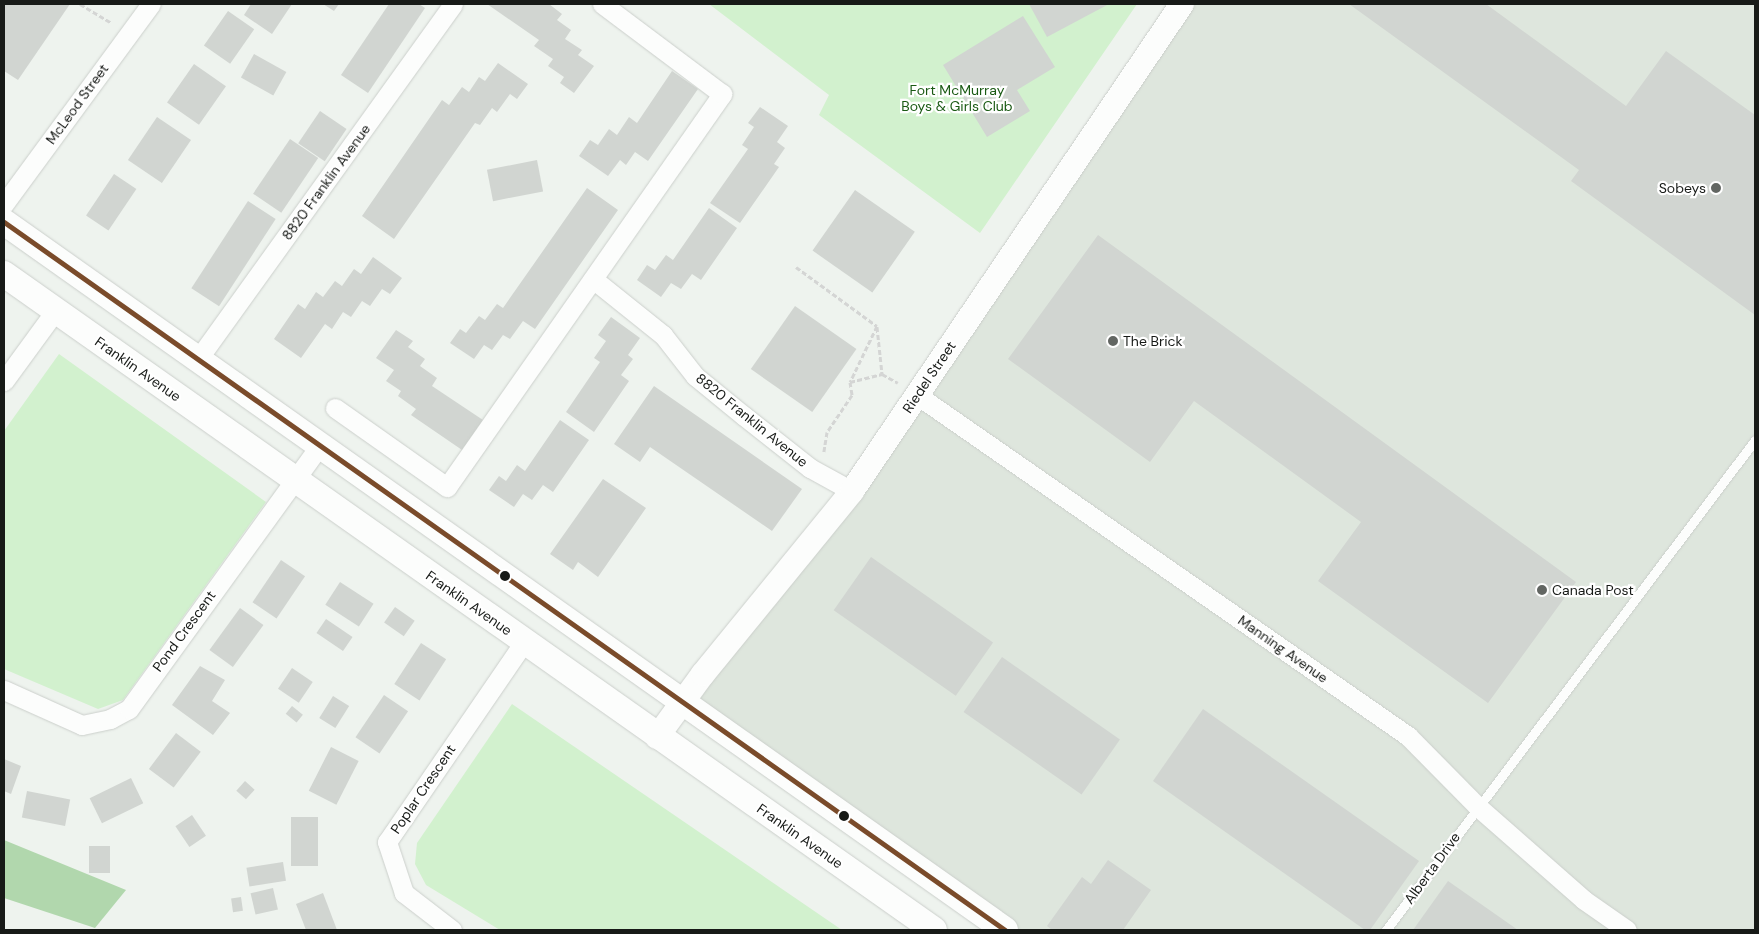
<!DOCTYPE html>
<style>
body{margin:0}
#map{position:relative;width:1759px;height:934px;overflow:hidden;background:#eef3ee;font-family:"DM Sans",sans-serif}
div>[style]{position:absolute}
[style*='--x']{left:calc(var(--x)*1px);top:calc(var(--y)*1px);width:calc(var(--w)*1px);rotate:calc(var(--a)*1deg)}
.built>*{inset:0;background:#dee6dd}
.green>*{inset:0;background:#d2f1ce}
.forest>*{inset:0;background:#b1d7ad}
.building>*{inset:0;background:#d1d5d1;transform-origin:0 0}
.path>*{height:3px;margin-top:-1.5px;transform-origin:0;background:repeating-linear-gradient(90deg,#d4d5d4 0 5px,transparent 0 7.5px)}
.roads{filter:drop-shadow(0 0 1px #cbcfcb) drop-shadow(0 0 1px #cbcfcb)}
.service>*{height:9px;margin:-4.5px;padding:0 4.5px;transform-origin:4.5px;border-radius:4.5px;background:#fcfdfc}
.minor>*{height:19px;margin:-9.5px;padding:0 9.5px;transform-origin:9.5px;border-radius:9.5px;background:#fcfdfc}
.tertiary>*{height:24px;margin:-12px;padding:0 12px;transform-origin:12px;border-radius:12px;background:#fcfdfc}
.secondary>*{height:26px;margin:-13px;padding:0 13px;transform-origin:13px;border-radius:13px;background:#fcfdfc}
.bus-1>*{height:5px;margin:-2.5px;padding:0 2.5px;transform-origin:2.5px;border-radius:2.5px;background:#7a4b2a}
.dots>*{width:14px;height:14px;translate:-50% -50%;box-sizing:border-box;border:2px solid #fff;border-radius:50%}
span{translate:-50% -50%;white-space:nowrap;text-align:center;line-height:1.15;-webkit-text-stroke:4.5px #fff;paint-order:stroke}
.park-label{font-size:14px;color:#1a5a14}
.street-label{font-size:14px;color:#171a17}
.poi-label{font-size:14px;color:#171a17}
.right{translate:-100% -50%;text-align:right}
.left{translate:0 -50%;text-align:left}
.frame{position:absolute;inset:0;border:5px solid #171a17;pointer-events:none}
</style>
<div id="map">
<div class="built">
<div style="clip-path:polygon(1185px 4px,1755px 4px,1755px 930px,1005px 930px,682px 703px,852px 491px)"></div>
</div>
<div class="green">
<div style="clip-path:polygon(709px 4px,1137px 4px,980px 233px,819px 115px,829px 95px)"></div>
<div style="clip-path:polygon(59px 354px,266px 502px,123px 700px,98px 709px,4px 669px,4px 431px)"></div>
<div style="clip-path:polygon(512px 704px,842px 930px,500px 930px,426px 885px,415px 864px,417px 843px)"></div>
</div>
<div class="forest">
<div style="clip-path:polygon(4px 840px,126px 890px,95px 928px,4px 898px)"></div>
</div>
<div class="building">
<div style="clip-path:polygon(4px 4px,70px 4px,18px 80px,4px 71px)"></div>
<div style="clip-path:polygon(251px 4px,292px 4px,272px 34px,244px 15px)"></div>
<div style="clip-path:polygon(323px 4px,339px 4px,334px 11px)"></div>
<div style="clip-path:polygon(389px 4px,419px 4px,425px 8px,368px 93px,341px 75px)"></div>
<div style="clip-path:polygon(487px 4px,549px 4px,562px 14px,557px 20px,571px 30px,565px 39px,582px 50px,578px 55px,594px 66px,574px 93px,560px 83px,564px 77px,548px 66px,553px 59px,534px 46px,539px 40px)"></div>
<div style="clip-path:polygon(1029px 4px,1109px 4px,1047px 37px)"></div>
<div style="clip-path:polygon(1349px 4px,1486px 4px,1626px 106px,1666px 51px,1755px 115px,1755px 315px,1571px 181px,1579px 170px)"></div>
<div style="left:228px;top:11px;width:32px;height:42px;rotate:35deg"></div>
<div style="clip-path:polygon(1023px 16px,1055px 67px,1017px 90px,1030px 111px,987px 137px,943px 65px)"></div>
<div style="left:254px;top:54px;width:37px;height:27px;rotate:29deg"></div>
<div style="clip-path:polygon(498px 63px,528px 84px,517px 99px,510px 94px,497px 112px,492px 108px,480px 125px,475px 123px,394px 239px,362px 216px,442px 100px,449px 105px,462px 87px,469px 92px,479px 77px,485px 81px)"></div>
<div style="left:194px;top:64px;width:39px;height:47px;rotate:35deg"></div>
<div style="clip-path:polygon(672px 71px,698px 89px,648px 161px,635px 152px,626px 165px,620px 160px,608px 176px,579px 156px,590px 140px,598px 145px,609px 129px,617px 135px,629px 117px,637px 123px)"></div>
<div style="clip-path:polygon(760px 107px,788px 126px,777px 142px,785px 148px,774px 164px,779px 167px,740px 223px,710px 203px,748px 149px,742px 145px,754px 127px,748px 123px)"></div>
<div style="left:320px;top:111px;width:32px;height:39px;rotate:34deg"></div>
<div style="left:157px;top:117px;width:41px;height:52px;rotate:34deg"></div>
<div style="left:290px;top:139px;width:34px;height:66px;rotate:34deg"></div>
<div style="left:537px;top:160px;width:32px;height:51px;rotate:79deg"></div>
<div style="left:114px;top:174px;width:27px;height:50px;rotate:34deg"></div>
<div style="clip-path:polygon(587px 188px,618px 210px,535px 329px,523px 321px,510px 339px,503px 335px,492px 350px,484px 345px,474px 359px,450px 343px,460px 329px,466px 333px,479px 316px,485px 320px,497px 304px,503px 308px)"></div>
<div style="left:855px;top:190px;width:73px;height:74px;rotate:35deg"></div>
<div style="left:248px;top:201px;width:33px;height:104px;rotate:33deg"></div>
<div style="clip-path:polygon(709px 208px,737px 228px,701px 280px,692px 274px,681px 289px,671px 283px,661px 297px,637px 280px,647px 265px,655px 270px,666px 255px,673px 260px)"></div>
<div style="clip-path:polygon(1098px 235px,1576px 582px,1488px 703px,1318px 581px,1361px 522px,1194px 401px,1150px 462px,1008px 359px)"></div>
<div style="clip-path:polygon(373px 257px,402px 278px,390px 294px,382px 289px,370px 306px,362px 301px,351px 317px,343px 312px,332px 329px,325px 324px,301px 358px,274px 339px,298px 304px,305px 309px,316px 292px,323px 297px,335px 281px,342px 286px,354px 269px,361px 274px)"></div>
<div style="left:795px;top:306px;width:75px;height:77px;rotate:35deg"></div>
<div style="clip-path:polygon(611px 317px,640px 338px,628px 355px,633px 359px,621px 375px,629px 381px,594px 432px,566px 412px,600px 362px,594px 358px,606px 341px,598px 335px)"></div>
<div style="clip-path:polygon(396px 330px,413px 341px,408px 347px,425px 359px,420px 366px,437px 378px,432px 386px,486px 422px,465px 452px,411px 415px,416px 409px,398px 396px,401px 391px,386px 381px,394px 370px,376px 358px)"></div>
<div style="clip-path:polygon(654px 386px,802px 489px,772px 531px,650px 447px,640px 462px,614px 444px)"></div>
<div style="clip-path:polygon(560px 420px,589px 440px,553px 492px,543px 485px,532px 500px,523px 494px,514px 507px,489px 490px,499px 476px,506px 481px,517px 465px,525px 471px)"></div>
<div style="clip-path:polygon(603px 479px,646px 508px,598px 577px,578px 562px,573px 570px,550px 554px)"></div>
<div style="left:871px;top:557px;width:149px;height:65px;rotate:35deg"></div>
<div style="left:281px;top:560px;width:29px;height:51px;rotate:34deg"></div>
<div style="left:340px;top:582px;width:40px;height:27px;rotate:33deg"></div>
<div style="left:395px;top:607px;width:24px;height:19px;rotate:35deg"></div>
<div style="left:240px;top:608px;width:29px;height:52px;rotate:36deg"></div>
<div style="left:326px;top:619px;width:32px;height:17px;rotate:34deg"></div>
<div style="left:421px;top:643px;width:30px;height:49px;rotate:33deg"></div>
<div style="left:1002px;top:657px;width:144px;height:67px;rotate:35deg"></div>
<div style="clip-path:polygon(200px 666px,225px 680px,212px 701px,230px 713px,213px 735px,172px 705px)"></div>
<div style="left:292px;top:668px;width:25px;height:25px;rotate:34deg"></div>
<div style="left:384px;top:695px;width:29px;height:51px;rotate:34deg"></div>
<div style="left:333px;top:696px;width:19px;height:26px;rotate:32deg"></div>
<div style="left:292px;top:706px;width:14px;height:10px;rotate:39deg"></div>
<div style="clip-path:polygon(1203px 709px,1419px 861px,1370px 930px,1365px 930px,1153px 781px)"></div>
<div style="left:176px;top:733px;width:31px;height:45px;rotate:37deg"></div>
<div style="left:331px;top:747px;width:31px;height:49px;rotate:27deg"></div>
<div style="clip-path:polygon(4px 759px,21px 766px,11px 794px,4px 791px)"></div>
<div style="left:131px;top:778px;width:28px;height:46px;rotate:64deg"></div>
<div style="left:245px;top:781px;width:13px;height:13px;rotate:42deg"></div>
<div style="left:27px;top:791px;width:44px;height:27px;rotate:11deg"></div>
<div style="left:192px;top:815px;width:25px;height:20px;rotate:56deg"></div>
<div style="left:291px;top:817px;width:27px;height:49px"></div>
<div style="left:89px;top:846px;width:21px;height:27px"></div>
<div style="clip-path:polygon(1108px 860px,1151px 890px,1123px 930px,1052px 930px,1047px 926px,1082px 877px,1091px 884px)"></div>
<div style="left:283px;top:862px;width:19px;height:37px;rotate:81deg"></div>
<div style="clip-path:polygon(1448px 881px,1518px 930px,1413px 930px)"></div>
<div style="left:273px;top:888px;width:22px;height:23px;rotate:77deg"></div>
<div style="clip-path:polygon(323px 893px,337px 930px,306px 930px,296px 904px)"></div>
<div style="left:241px;top:897px;width:14px;height:10px;rotate:82deg"></div>
</div>
<div class="path">
<div style="--x:80;--y:4;--w:37;--a:31"></div>
<div style="--x:796;--y:267;--w:100;--a:36.1"></div>
<div style="--x:877;--y:326;--w:62;--a:115.7"></div>
<div style="--x:850;--y:382;--w:13;--a:81"></div>
<div style="--x:852;--y:395;--w:45;--a:124"></div>
<div style="--x:827;--y:432;--w:20;--a:99"></div>
<div style="--x:877;--y:327;--w:47;--a:83.9"></div>
<div style="--x:850;--y:382;--w:33;--a:-14"></div>
<div style="--x:882;--y:374;--w:18;--a:29"></div>
</div>
<div class="roads">
<div class="service">
<div style="--x:1386;--y:930;--w:613;--a:-53.02"></div>
</div>
<div class="minor">
<div style="--x:4;--y:204;--w:248;--a:-53.7"></div>
<div style="--x:593;--y:279;--w:90;--a:38.7"></div>
<div style="--x:663;--y:335;--w:52;--a:52"></div>
<div style="--x:695;--y:376;--w:63;--a:39.2"></div>
<div style="--x:744;--y:416;--w:84;--a:38.2"></div>
<div style="--x:810;--y:468;--w:48;--a:28.7"></div>
<div style="--x:198;--y:359;--w:437;--a:-54.3"></div>
<div style="--x:4;--y:381;--w:87;--a:-53.9"></div>
<div style="--x:917;--y:395;--w:598;--a:34.78"></div>
<div style="--x:1408;--y:736;--w:98;--a:45.4"></div>
<div style="--x:1477;--y:806;--w:142;--a:41.3"></div>
<div style="--x:1584;--y:900;--w:52;--a:34.9"></div>
<div style="--x:335;--y:408;--w:137;--a:35.2"></div>
<div style="--x:447;--y:487;--w:480;--a:-55"></div>
<div style="--x:722;--y:94;--w:150;--a:-143.1"></div>
<div style="--x:4;--y:690;--w:85;--a:24.2"></div>
<div style="--x:82;--y:725;--w:29;--a:-12"></div>
<div style="--x:110;--y:719;--w:21;--a:-28"></div>
<div style="--x:129;--y:709;--w:326;--a:-54.1"></div>
<div style="--x:452;--y:930;--w:61;--a:-142.4"></div>
<div style="--x:404;--y:893;--w:54;--a:-108.4"></div>
<div style="--x:387;--y:842;--w:242;--a:-55.6"></div>
</div>
<div class="tertiary">
<div style="--x:657;--y:737;--w:78;--a:-53.9"></div>
<div style="--x:703;--y:674;--w:236;--a:-50.8"></div>
<div style="--x:852;--y:491;--w:588;--a:-55.88"></div>
</div>
<div class="secondary">
<div style="--x:4;--y:222;--w:1226;--a:35.27"></div>
<div style="--x:4;--y:274;--w:1138;--a:35.2"></div>
</div>
</div>
<div class="bus-1">
<div style="--x:4;--y:222;--w:1226;--a:35.27"></div>
</div>
<div class="dots">
<div style="left:1716px;top:188px;background:#626662"></div>
<div style="left:1113px;top:341px;background:#626662"></div>
<div style="left:505px;top:576px;background:#171a17"></div>
<div style="left:1542px;top:590px;background:#626662"></div>
<div style="left:844px;top:816px;background:#171a17"></div>
</div>
<div class="park-label">
<span style="left:957px;top:98px">Fort McMurray<br>Boys &amp; Girls Club</span>
</div>
<div class="street-label">
<span style="left:77px;top:104px;rotate:-54deg">McLeod Street</span>
<span style="left:326px;top:182px;rotate:-54deg">8820 Franklin Avenue</span>
<span style="left:138px;top:369px;rotate:35deg">Franklin Avenue</span>
<span style="left:929px;top:377px;rotate:-56deg">Riedel Street</span>
<span style="left:752px;top:420px;rotate:39deg">8820 Franklin Avenue</span>
<span style="left:469px;top:603px;rotate:35deg">Franklin Avenue</span>
<span style="left:184px;top:631px;rotate:-54deg">Pond Crescent</span>
<span style="left:1283px;top:649px;rotate:35deg">Manning Avenue</span>
<span style="left:423px;top:789px;rotate:-56deg">Poplar Crescent</span>
<span style="left:800px;top:836px;rotate:35deg">Franklin Avenue</span>
<span style="left:1432px;top:868px;rotate:-54deg">Alberta Drive</span>
</div>
<div class="poi-label">
<span class="right" style="left:1706px;top:188px">Sobeys</span>
<span class="left" style="left:1123px;top:341px">The Brick</span>
<span class="left" style="left:1552px;top:590px">Canada Post</span>
</div>
<div class="frame"></div>
</div>
